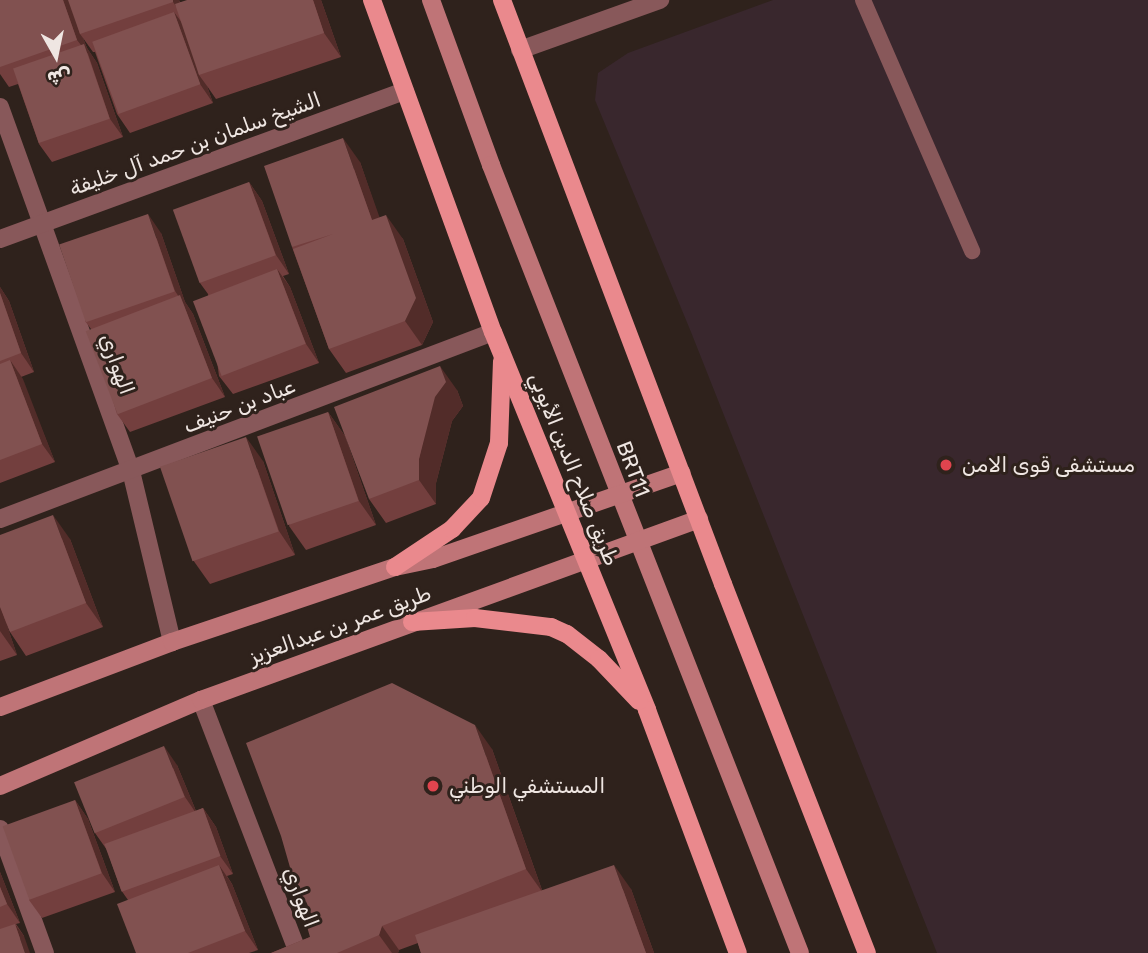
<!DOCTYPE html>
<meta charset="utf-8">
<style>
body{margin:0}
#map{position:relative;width:1148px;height:953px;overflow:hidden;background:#2f221c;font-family:Rubik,Vazirmatn,sans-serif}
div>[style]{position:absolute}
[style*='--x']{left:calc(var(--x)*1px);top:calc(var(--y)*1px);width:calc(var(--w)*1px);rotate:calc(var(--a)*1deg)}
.medical>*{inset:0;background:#39272d}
.service>*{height:16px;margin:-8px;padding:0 8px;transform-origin:8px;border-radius:8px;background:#88585a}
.minor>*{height:18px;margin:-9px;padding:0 9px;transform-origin:9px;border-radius:9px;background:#88585a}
.secondary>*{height:18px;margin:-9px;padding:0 9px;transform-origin:9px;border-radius:9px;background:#bf7477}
.primary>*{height:18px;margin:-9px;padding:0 9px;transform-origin:9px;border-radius:9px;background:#ea898d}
.wall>*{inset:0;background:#733f3e}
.shaded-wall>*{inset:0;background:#522c29}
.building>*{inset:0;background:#815150;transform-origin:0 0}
.dots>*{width:19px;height:19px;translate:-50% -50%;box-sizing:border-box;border:4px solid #2f221c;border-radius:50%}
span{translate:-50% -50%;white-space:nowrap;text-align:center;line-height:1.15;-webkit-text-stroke:6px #2f221c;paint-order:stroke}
.street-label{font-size:21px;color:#efe6e2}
.poi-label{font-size:21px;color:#efe6e2}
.left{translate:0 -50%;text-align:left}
.north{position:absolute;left:21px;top:21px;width:70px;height:70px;-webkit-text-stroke:5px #2f221c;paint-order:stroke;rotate:171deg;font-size:19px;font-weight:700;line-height:28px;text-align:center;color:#efe6e2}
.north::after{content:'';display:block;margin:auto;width:24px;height:32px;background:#efe6e2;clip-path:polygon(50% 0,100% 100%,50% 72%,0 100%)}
</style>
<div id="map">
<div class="medical">
<div style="clip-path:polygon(773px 0,1148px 0,1148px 953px,937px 953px,691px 332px,595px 100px,598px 73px,628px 53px)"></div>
</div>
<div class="service">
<div style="--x:863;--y:0;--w:274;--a:66.5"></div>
</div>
<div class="minor">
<div style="--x:520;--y:50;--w:149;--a:-19.7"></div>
<div style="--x:0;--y:107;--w:387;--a:70.2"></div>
<div style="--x:131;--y:471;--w:176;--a:76.5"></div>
<div style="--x:0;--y:239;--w:431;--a:-20.1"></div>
<div style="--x:0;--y:519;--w:527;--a:-20.77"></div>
<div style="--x:201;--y:700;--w:271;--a:69"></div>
<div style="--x:0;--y:829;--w:132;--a:70.1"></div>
</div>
<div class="secondary">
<div style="--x:431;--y:0;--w:176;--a:70"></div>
<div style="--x:491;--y:165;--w:846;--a:68.59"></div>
<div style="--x:0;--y:707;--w:184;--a:-20.7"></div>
<div style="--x:172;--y:642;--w:235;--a:-18.6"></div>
<div style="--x:395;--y:567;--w:39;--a:-12"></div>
<div style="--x:433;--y:559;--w:263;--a:-19.1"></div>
<div style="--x:0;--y:786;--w:219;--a:-23.2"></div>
<div style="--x:201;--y:700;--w:530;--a:-19.97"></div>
</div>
<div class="primary">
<div style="--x:372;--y:0;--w:353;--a:70"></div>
<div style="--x:493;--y:332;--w:408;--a:67.8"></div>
<div style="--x:647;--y:710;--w:259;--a:69.5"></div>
<div style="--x:502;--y:0;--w:624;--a:69.27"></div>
<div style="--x:723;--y:584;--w:396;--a:68.7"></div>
<div style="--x:395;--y:567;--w:69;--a:-33.7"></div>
<div style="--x:452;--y:529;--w:42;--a:-46.9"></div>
<div style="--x:481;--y:498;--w:58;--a:-71.9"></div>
<div style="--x:499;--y:443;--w:82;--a:-87.9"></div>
<div style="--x:412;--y:622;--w:63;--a:-3.6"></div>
<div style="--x:475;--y:618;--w:77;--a:6.8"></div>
<div style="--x:551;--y:627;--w:17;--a:24"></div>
<div style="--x:567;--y:634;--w:41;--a:38"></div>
<div style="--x:599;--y:659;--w:58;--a:46.4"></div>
</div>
<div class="wall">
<div style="clip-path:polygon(0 0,179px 0,180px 2px,321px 0,341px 57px,216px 99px,207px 86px,213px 103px,130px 133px,117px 114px,95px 52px,93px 52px,83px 38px,87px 48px,97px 63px,123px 137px,52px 162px,39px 144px,18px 84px,9px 87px,0 74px)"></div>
<div style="clip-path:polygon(360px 162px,379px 218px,403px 239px,433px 322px,422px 345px,346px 373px,329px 349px,292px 247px)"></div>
<div style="clip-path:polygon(249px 182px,262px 201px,289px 274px,283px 276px,290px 287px,319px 363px,233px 394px,219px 376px,208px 294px,200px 283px)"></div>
<div style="clip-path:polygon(161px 233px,185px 302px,193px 314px,225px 397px,130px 432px,117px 414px,91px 329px,85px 321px)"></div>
<div style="clip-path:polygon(0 287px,9px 301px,34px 372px,21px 377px,55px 462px,0 483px)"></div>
<div style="clip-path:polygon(457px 390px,463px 406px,452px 421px,436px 483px,436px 504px,386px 523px,369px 499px)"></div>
<div style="clip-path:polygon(328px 412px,345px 436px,376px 525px,306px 550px,289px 526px)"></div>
<div style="clip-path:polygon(263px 461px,295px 555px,210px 584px,193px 560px)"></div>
<div style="clip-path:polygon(0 535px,70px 539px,103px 627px,26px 656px,10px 632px,5px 620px,17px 655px,0 661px)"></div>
<div style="clip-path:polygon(492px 749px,542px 890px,631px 889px,654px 953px,421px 953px,418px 943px,399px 950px,398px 953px,271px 953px,310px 937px)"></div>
<div style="clip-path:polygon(177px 765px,196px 811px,203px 808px,216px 827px,233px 874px,227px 876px,232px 884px,258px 950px,249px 953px,136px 953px,128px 900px,121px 890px,107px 850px,95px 833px)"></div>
<div style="clip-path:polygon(75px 800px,88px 819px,115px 892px,42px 918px,29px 900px)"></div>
<div style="clip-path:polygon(0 872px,20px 923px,16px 924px,24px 936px,0 953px)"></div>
</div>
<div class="shaded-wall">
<div style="clip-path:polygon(63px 0,70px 0,80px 34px,83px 38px,87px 48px,97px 63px,123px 137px,110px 119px,88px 54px,77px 40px)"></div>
<div style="clip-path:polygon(173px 0,179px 0,186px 20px,173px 2px)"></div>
<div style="clip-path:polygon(313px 0,321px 0,341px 57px,324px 33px)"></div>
<div style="clip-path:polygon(174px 12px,188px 31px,199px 75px,207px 86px,213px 103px,200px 84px)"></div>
<div style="clip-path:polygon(343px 138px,360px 162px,389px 244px,372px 220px)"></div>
<div style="clip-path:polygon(249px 182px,262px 201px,289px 274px,276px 255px)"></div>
<div style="clip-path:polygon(148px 214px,161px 233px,185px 302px,193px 314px,225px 397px,212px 378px,183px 303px,175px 291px)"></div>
<div style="clip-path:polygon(386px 215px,403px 239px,433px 322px,422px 345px,405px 321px)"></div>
<div style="clip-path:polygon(277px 269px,290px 287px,319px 363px,306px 344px)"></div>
<div style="clip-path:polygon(0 287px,9px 301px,34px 372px,21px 353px,0 293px)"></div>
<div style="clip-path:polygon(10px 360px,23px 379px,55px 462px,42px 444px)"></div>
<div style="clip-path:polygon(440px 366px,457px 390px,463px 406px,452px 421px,436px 483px,436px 504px,419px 480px,419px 459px)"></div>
<div style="clip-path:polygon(328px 412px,345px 436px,376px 525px,359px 501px)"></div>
<div style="clip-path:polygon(246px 437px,263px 461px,295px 555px,279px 531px)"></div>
<div style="clip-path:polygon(53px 515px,70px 539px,103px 627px,86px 603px)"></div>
<div style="clip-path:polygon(0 605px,17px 655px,0 631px)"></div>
<div style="clip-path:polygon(475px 725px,492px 749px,543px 893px,526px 869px)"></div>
<div style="clip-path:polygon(164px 746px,177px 765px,198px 816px,185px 797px)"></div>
<div style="clip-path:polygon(75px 800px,88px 819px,115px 892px,102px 873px)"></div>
<div style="clip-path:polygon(203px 808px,216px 827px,233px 874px,220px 856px)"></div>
<div style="clip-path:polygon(219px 865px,232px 884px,258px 950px,245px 931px)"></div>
<div style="clip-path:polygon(614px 865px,631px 889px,654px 953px,646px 953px)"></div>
<div style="clip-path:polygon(0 872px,20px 923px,7px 904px,0 887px)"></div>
<div style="clip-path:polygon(15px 924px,24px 936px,30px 953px,25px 953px)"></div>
<div style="clip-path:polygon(382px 926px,399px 950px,398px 953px,392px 953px,379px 935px)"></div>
</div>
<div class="building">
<div style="clip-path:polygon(0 0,63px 0,77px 40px,0 67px)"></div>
<div style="clip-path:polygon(68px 0,173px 0,173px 2px,80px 34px)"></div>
<div style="clip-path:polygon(187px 0,313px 0,324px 33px,199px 75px,175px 4px)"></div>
<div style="left:174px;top:12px;width:77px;height:87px;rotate:70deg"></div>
<div style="left:84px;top:44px;width:79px;height:75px;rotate:71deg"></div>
<div style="clip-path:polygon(343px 138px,372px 220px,386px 215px,416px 298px,405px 321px,329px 349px,293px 249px,333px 234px,292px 247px,264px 166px)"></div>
<div style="left:249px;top:182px;width:78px;height:81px;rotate:70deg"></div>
<div style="left:148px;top:214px;width:82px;height:94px;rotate:71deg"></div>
<div style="left:277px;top:269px;width:80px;height:90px;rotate:69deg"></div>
<div style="clip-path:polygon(0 293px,21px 353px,0 361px)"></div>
<div style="left:180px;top:295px;width:89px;height:101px;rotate:69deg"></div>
<div style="clip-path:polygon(10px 360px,42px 444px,0 460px,0 364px)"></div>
<div style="clip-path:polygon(440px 366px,446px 382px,435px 397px,419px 459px,419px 480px,369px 499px,334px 407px)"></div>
<div style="left:328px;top:412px;width:94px;height:75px;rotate:71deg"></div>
<div style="left:246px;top:437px;width:100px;height:91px;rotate:71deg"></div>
<div style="clip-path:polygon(53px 515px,86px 603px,10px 632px,0 607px,0 535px)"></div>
<div style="clip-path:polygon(392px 683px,475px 725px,526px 869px,382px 926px,379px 935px,337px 953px,271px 953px,310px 937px,281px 836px,246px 743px)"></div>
<div style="left:164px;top:746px;width:55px;height:97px;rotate:68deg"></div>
<div style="left:75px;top:800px;width:78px;height:77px;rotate:70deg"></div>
<div style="left:203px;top:808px;width:51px;height:105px;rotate:70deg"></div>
<div style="clip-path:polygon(219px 865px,245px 931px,188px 953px,136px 953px,117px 904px)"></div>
<div style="clip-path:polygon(614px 865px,646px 953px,421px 953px,415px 935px)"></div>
<div style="clip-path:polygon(0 887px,7px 904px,0 907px)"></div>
<div style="clip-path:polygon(15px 924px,25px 953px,0 953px,0 929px)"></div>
</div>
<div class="dots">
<div style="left:946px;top:465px;background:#e0444e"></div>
<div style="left:433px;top:786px;background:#e0444e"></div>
</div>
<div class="street-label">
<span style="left:195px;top:144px;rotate:-20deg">الشيخ سلمان بن حمد آل خليفة</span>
<span style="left:117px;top:364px;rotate:70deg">الهواري</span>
<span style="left:239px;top:406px;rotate:-21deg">عباد بن حنيف</span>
<span style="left:574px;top:469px;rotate:68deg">طريق صلاح الدين الأيوبي</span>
<span style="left:633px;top:469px;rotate:69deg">BRT11</span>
<span style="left:340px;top:625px;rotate:-20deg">طريق عمر بن عبدالعزيز</span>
<span style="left:301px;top:897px;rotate:69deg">الهواري</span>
</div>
<div class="poi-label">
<span class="left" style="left:962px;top:465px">مستشفى قوى الامن</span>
<span class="left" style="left:449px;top:786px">المستشفي الوطني</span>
</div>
<div class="north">ش</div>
</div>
